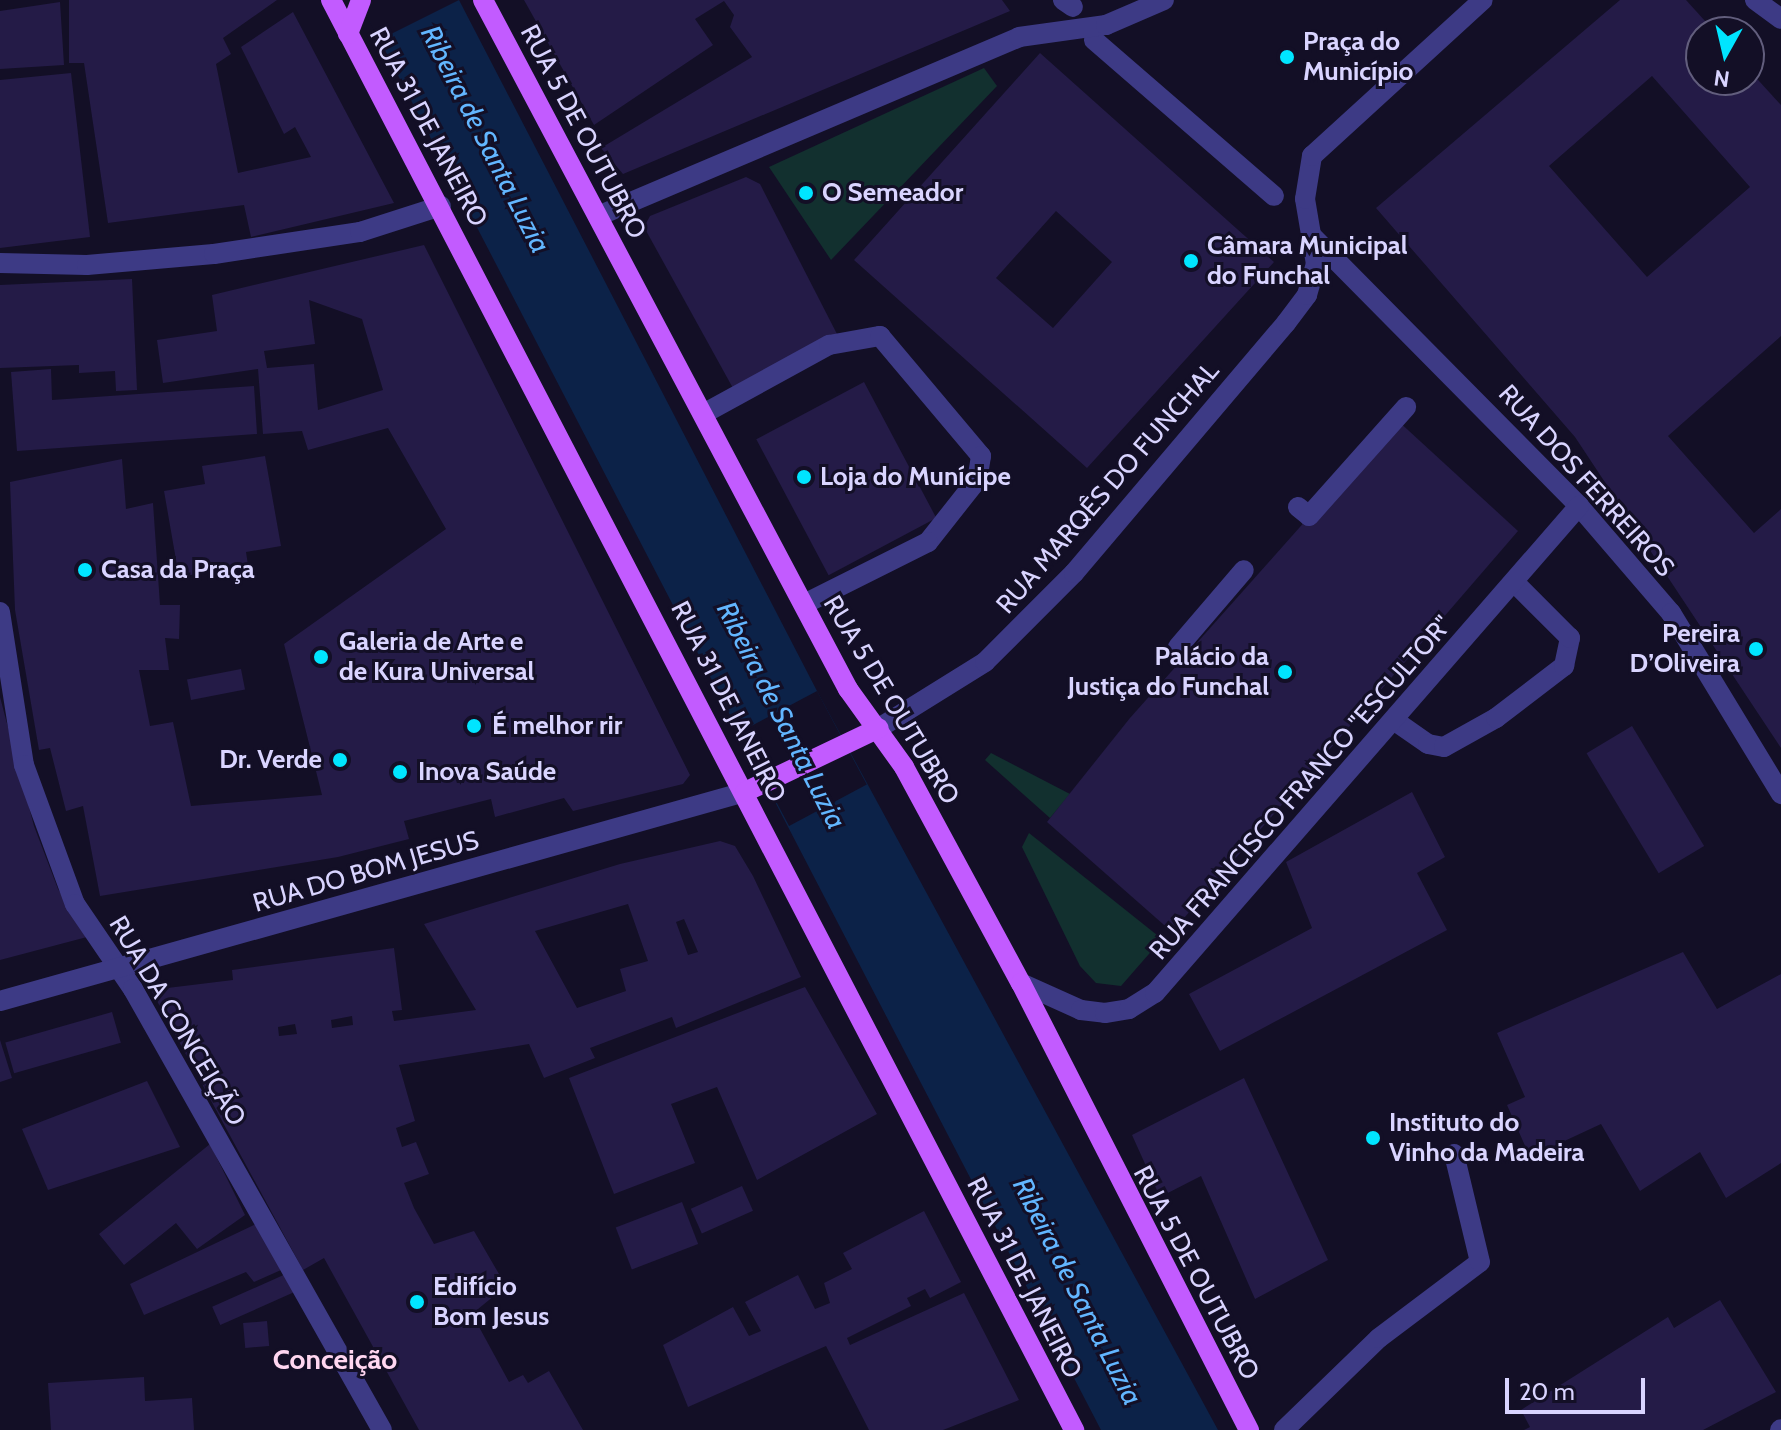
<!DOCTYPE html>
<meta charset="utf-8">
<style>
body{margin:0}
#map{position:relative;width:1781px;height:1430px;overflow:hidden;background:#130f26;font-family:Cabin,sans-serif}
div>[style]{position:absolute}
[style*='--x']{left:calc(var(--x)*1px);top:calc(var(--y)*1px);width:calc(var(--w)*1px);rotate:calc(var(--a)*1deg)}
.green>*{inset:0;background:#12302f}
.water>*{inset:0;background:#0c2248}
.pier>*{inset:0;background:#130f26;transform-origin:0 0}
.building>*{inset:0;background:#241b47;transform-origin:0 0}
.minor>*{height:20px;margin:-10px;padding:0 10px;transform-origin:10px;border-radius:10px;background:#3d3a85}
.major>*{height:20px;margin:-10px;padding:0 10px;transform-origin:10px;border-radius:10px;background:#c25bff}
.dots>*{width:22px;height:22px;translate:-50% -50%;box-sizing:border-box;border:4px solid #130f26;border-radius:50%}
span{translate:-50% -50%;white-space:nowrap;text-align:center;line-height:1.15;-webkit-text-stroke:6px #130f26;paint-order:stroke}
.poi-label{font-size:26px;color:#d9d4ff;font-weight:700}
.left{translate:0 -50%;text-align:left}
.right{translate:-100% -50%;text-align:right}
.street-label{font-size:26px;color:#d9d4ff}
.water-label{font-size:28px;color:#62b6ff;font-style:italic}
.neighbourhood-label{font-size:28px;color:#ffd6f0;font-weight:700}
.north{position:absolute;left:1685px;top:16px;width:80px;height:80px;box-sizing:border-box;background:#130f26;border:2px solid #625e7d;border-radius:50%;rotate:188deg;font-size:22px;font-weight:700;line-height:32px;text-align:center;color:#d9d4ff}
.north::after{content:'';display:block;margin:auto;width:28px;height:36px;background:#00e5ff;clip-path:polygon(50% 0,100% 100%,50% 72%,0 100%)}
.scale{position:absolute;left:1505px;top:1378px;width:140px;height:36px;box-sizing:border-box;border:4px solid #d9d4ff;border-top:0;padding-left:10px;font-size:24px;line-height:28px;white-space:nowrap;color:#d9d4ff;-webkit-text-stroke:6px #130f26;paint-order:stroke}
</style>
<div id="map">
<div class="green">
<div style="clip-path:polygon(984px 68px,997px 86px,831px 260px,769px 167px)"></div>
<div style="clip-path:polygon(991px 753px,1070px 794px,1050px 818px,985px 760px)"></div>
<div style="clip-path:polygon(1029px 833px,1162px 939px,1121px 986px,1096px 983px,1080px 966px,1022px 847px)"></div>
</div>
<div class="water">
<div style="clip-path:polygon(359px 0,459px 0,817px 691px,1218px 1430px,1101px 1430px)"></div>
</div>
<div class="pier">
<div style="clip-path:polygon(359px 0,459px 0,379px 40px)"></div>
<div style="left:817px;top:691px;width:106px;height:88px;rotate:62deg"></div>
</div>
<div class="building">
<div style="clip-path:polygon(69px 0,277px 0,223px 38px,231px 54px,216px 64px,238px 173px,311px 157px,295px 127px,284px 134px,241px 47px,293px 12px,394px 203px,251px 237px,244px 205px,108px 223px,84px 63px,69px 63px)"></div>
<div style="clip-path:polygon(524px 0,1002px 0,1010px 11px,623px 174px,601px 148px,752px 57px,730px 27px,734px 15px,724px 1px,695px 19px,713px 45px,594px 125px)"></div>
<div style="clip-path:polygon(evenodd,1620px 0,1686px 0,1715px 32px,1701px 32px,1701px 80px,1749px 80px,1749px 70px,1781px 105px,1781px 336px,1668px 436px,1754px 533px,1781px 509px,1781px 748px,1575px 437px,1376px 208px,1620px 0,1652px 76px,1750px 187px,1647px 277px,1549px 166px,1652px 76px)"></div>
<div style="clip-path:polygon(60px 2px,64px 65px,0 69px,0 11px)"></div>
<div style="clip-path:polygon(evenodd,1040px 53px,1274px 262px,1087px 468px,854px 260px,1040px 53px,1056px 211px,1112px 262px,1053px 328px,996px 278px,1056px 211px)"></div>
<div style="clip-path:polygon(71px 73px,90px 237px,0 248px,0 80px)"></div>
<div style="clip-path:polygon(746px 177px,760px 184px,837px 334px,734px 390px,644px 227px,650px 216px)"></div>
<div style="clip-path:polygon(evenodd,424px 245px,690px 775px,683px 784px,573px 811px,564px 798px,495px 817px,491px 799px,404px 821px,409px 839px,338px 857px,100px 896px,83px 806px,66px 811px,50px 748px,39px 750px,15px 610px,10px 482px,122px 459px,126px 509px,153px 503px,160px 605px,180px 605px,179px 639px,165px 638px,169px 670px,139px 670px,150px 726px,173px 722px,191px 806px,322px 795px,284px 644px,446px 529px,388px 428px,308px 450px,302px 431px,263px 434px,258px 369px,163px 383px,157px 340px,217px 331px,212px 295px,424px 245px,309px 300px,362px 319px,383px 390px,318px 410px,314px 364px,267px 368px,264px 351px,315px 344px,309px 300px)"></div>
<div style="clip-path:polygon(132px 279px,137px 390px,116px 391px,115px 371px,79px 373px,79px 365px,0 368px,0 285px)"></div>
<div style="clip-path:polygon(51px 369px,52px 400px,254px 386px,257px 434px,17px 451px,11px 372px)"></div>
<div style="left:864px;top:382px;width:154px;height:122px;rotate:62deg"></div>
<div style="clip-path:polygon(1396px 419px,1518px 531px,1172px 932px,1047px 822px,1130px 718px)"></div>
<div style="clip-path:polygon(265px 456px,281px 546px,246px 552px,248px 565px,179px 577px,164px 491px,205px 484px,202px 466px)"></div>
<div style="left:241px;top:669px;width:21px;height:55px;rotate:79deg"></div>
<div style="clip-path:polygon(0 697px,34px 826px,58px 889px,87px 937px,0 960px)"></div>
<div style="left:1632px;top:726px;width:140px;height:53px;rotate:59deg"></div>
<div style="clip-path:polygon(1412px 792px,1445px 857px,1417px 873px,1447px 930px,1220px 1051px,1189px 994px,1312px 928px,1286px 862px)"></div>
<div style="clip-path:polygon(evenodd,720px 841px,735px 846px,753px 876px,801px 977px,676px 1028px,672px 1017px,590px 1048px,595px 1058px,544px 1078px,529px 1044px,399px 1065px,415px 1121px,396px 1128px,402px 1147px,416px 1142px,429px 1174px,404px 1183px,414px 1208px,434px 1244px,474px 1231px,506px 1286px,472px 1314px,509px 1382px,523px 1375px,528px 1383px,549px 1371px,583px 1430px,419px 1430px,324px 1258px,303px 1270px,151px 990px,233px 980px,232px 970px,394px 948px,402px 1010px,392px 1011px,394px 1021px,476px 1010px,424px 924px,620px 864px,720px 841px,628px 904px,648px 961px,620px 969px,626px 991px,577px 1008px,535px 931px,628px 904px,720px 841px,684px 919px,698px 952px,688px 955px,676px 922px,684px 919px,720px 841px,352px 1016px,353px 1025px,332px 1028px,331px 1020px,352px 1016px,720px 841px,295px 1024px,297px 1034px,279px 1036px,278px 1027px,295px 1024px)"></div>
<div style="clip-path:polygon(1683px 952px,1717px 1009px,1781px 974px,1781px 1163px,1726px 1198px,1700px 1152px,1640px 1191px,1601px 1124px,1530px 1157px,1507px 1105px,1525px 1097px,1497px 1033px)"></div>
<div style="clip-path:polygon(805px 987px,877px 1114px,757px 1180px,717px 1087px,671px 1104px,695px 1163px,614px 1194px,569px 1078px)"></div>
<div style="left:112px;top:1012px;width:32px;height:111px;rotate:74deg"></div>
<div style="clip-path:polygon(0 1040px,12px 1078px,0 1082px)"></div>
<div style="clip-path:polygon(1244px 1078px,1328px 1260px,1255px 1299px,1201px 1176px,1160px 1197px,1132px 1135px)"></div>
<div style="clip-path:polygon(147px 1081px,180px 1147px,48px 1190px,22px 1129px)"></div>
<div style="clip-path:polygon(210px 1144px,245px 1215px,197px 1249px,176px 1223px,124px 1265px,99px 1234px)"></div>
<div style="left:742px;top:1186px;width:27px;height:56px;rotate:66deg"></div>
<div style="left:682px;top:1202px;width:45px;height:71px;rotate:69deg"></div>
<div style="clip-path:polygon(924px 1211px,961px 1282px,930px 1298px,925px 1289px,907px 1298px,911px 1306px,847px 1338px,850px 1345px,964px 1293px,1019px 1400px,943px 1430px,869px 1430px,826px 1346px,688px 1407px,663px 1345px,733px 1307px,749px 1336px,761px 1331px,745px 1302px,798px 1275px,815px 1309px,830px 1303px,824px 1283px,852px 1269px,843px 1253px)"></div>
<div style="clip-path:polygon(258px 1223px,281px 1270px,254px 1282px,246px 1272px,144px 1315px,130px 1284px)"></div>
<div style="left:288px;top:1273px;width:20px;height:83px;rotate:66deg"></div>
<div style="clip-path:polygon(1720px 1300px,1776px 1392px,1703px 1430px,1524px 1430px,1530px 1427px,1521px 1410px,1668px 1317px,1674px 1328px)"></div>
<div style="left:267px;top:1321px;width:25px;height:24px;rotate:85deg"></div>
<div style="clip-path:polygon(144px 1377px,145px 1401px,192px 1398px,194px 1430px,51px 1430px,48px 1383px)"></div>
</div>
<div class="minor">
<div style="--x:1063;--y:0;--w:12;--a:35"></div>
<div style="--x:1755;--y:0;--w:32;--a:36"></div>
<div style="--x:1094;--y:40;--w:238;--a:40.9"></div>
<div style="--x:598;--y:216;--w:457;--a:-23"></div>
<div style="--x:1019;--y:37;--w:88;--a:-7.9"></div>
<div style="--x:1106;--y:25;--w:63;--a:-23.3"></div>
<div style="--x:1311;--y:235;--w:381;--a:45.3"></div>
<div style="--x:1579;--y:506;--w:141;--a:49.3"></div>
<div style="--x:1671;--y:613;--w:212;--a:58.7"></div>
<div style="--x:0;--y:263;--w:87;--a:1.3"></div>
<div style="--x:87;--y:265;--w:127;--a:-5"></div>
<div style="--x:214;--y:254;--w:148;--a:-8.6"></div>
<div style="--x:360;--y:232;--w:85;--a:-17.8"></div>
<div style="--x:703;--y:414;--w:144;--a:-28.7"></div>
<div style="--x:829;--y:345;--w:52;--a:-10"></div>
<div style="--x:880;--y:336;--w:157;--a:49.9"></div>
<div style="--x:981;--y:456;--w:24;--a:99"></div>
<div style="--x:977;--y:480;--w:79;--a:128.3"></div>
<div style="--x:928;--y:542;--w:139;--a:153.4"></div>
<div style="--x:1298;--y:507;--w:14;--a:39"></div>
<div style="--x:1309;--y:516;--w:146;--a:-48.3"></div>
<div style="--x:0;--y:612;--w:155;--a:81.1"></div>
<div style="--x:24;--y:765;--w:148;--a:69.9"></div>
<div style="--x:75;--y:904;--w:103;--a:55.7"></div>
<div style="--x:133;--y:989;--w:506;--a:60.55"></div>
<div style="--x:1178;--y:647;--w:101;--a:-49.4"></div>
<div style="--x:1395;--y:721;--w:40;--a:34.9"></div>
<div style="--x:1428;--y:744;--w:16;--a:11"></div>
<div style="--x:1444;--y:747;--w:60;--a:-29.1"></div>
<div style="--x:1496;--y:718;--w:86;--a:-37.4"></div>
<div style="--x:1564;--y:666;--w:29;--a:-78"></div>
<div style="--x:1570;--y:638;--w:78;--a:-135"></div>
<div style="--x:879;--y:728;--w:125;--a:-31.9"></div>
<div style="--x:985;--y:662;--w:126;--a:-45"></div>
<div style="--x:1074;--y:573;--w:328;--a:-49.7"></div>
<div style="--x:1286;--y:323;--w:35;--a:-53"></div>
<div style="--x:1307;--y:295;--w:32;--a:-74"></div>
<div style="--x:1316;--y:264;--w:66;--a:-99.6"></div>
<div style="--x:1305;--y:199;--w:44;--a:-80.8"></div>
<div style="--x:1312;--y:156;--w:231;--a:-42.4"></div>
<div style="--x:1021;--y:983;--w:66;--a:24.2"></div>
<div style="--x:1081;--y:1010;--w:24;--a:7"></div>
<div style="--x:1105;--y:1013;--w:24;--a:-9"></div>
<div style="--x:1129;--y:1009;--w:31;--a:-32"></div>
<div style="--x:1155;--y:993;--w:646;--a:-48.96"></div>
<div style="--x:0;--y:1001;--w:774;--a:-15.67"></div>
<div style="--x:1284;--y:1430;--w:132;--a:-44.1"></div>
<div style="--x:1379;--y:1338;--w:126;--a:-37"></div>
<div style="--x:1480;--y:1262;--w:111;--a:-103.5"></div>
<div style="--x:1780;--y:1430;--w:1;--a:-45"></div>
</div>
<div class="major">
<div style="--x:331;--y:0;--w:1612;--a:62.54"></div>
<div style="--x:483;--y:0;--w:780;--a:62.09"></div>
<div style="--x:848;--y:689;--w:96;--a:54.3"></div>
<div style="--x:904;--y:767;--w:246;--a:61.6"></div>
<div style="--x:1021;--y:983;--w:502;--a:62.98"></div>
<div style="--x:348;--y:34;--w:36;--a:-69"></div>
<div style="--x:745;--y:792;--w:148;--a:-25.5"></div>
</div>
<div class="dots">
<div style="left:1287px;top:57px;background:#00e5ff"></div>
<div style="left:806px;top:193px;background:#00e5ff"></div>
<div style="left:1191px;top:261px;background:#00e5ff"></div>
<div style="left:804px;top:477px;background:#00e5ff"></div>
<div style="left:85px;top:570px;background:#00e5ff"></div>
<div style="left:1756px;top:649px;background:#00e5ff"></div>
<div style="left:321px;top:657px;background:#00e5ff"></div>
<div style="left:1285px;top:672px;background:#00e5ff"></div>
<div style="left:474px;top:726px;background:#00e5ff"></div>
<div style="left:340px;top:760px;background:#00e5ff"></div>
<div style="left:400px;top:772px;background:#00e5ff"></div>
<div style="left:1373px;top:1138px;background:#00e5ff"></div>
<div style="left:417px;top:1302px;background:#00e5ff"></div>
</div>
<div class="poi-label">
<span class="left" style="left:1303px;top:57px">Praça do<br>Município</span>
<span class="left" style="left:822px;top:193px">O Semeador</span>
<span class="left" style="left:1207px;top:261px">Câmara Municipal<br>do Funchal</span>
<span class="left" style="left:820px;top:477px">Loja do Munícipe</span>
<span class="left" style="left:101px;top:570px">Casa da Praça</span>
<span class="right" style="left:1740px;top:649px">Pereira<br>D’Oliveira</span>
<span class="left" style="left:339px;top:657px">Galeria de Arte e<br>de Kura Universal</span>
<span class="right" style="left:1269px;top:672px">Palácio da<br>Justiça do Funchal</span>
<span class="left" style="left:492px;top:726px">É melhor rir</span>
<span class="right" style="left:322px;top:760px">Dr. Verde</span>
<span class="left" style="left:418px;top:772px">Inova Saúde</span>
<span class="left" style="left:1389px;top:1138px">Instituto do<br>Vinho da Madeira</span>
<span class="left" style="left:433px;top:1302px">Edifício<br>Bom Jesus</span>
</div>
<div class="street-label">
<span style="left:428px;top:127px;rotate:62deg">RUA 31 DE JANEIRO</span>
<span style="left:583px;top:132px;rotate:62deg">RUA 5 DE OUTUBRO</span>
<span style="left:1586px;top:481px;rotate:48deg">RUA DOS FERREIROS</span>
<span style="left:1108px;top:488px;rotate:-49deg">RUA MARQÊS DO FUNCHAL</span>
<span style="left:891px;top:700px;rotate:59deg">RUA 5 DE OUTUBRO</span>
<span style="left:728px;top:702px;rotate:63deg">RUA 31 DE JANEIRO</span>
<span style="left:1301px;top:788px;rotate:-49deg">RUA FRANCISCO FRANCO "ESCULTOR"</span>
<span style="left:366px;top:872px;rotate:-16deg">RUA DO BOM JESUS</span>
<span style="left:177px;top:1021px;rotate:59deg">RUA DA CONCEIÇÃO</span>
<span style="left:1196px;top:1273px;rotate:62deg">RUA 5 DE OUTUBRO</span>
<span style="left:1024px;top:1278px;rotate:63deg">RUA 31 DE JANEIRO</span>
</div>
<div class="water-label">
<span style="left:486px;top:139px;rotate:63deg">Ribeira de Santa Luzia</span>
<span style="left:782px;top:715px;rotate:63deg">Ribeira de Santa Luzia</span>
<span style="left:1078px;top:1291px;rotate:63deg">Ribeira de Santa Luzia</span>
</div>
<div class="neighbourhood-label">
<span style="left:335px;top:1359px">Conceição</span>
</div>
<div class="north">N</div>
<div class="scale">20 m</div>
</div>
